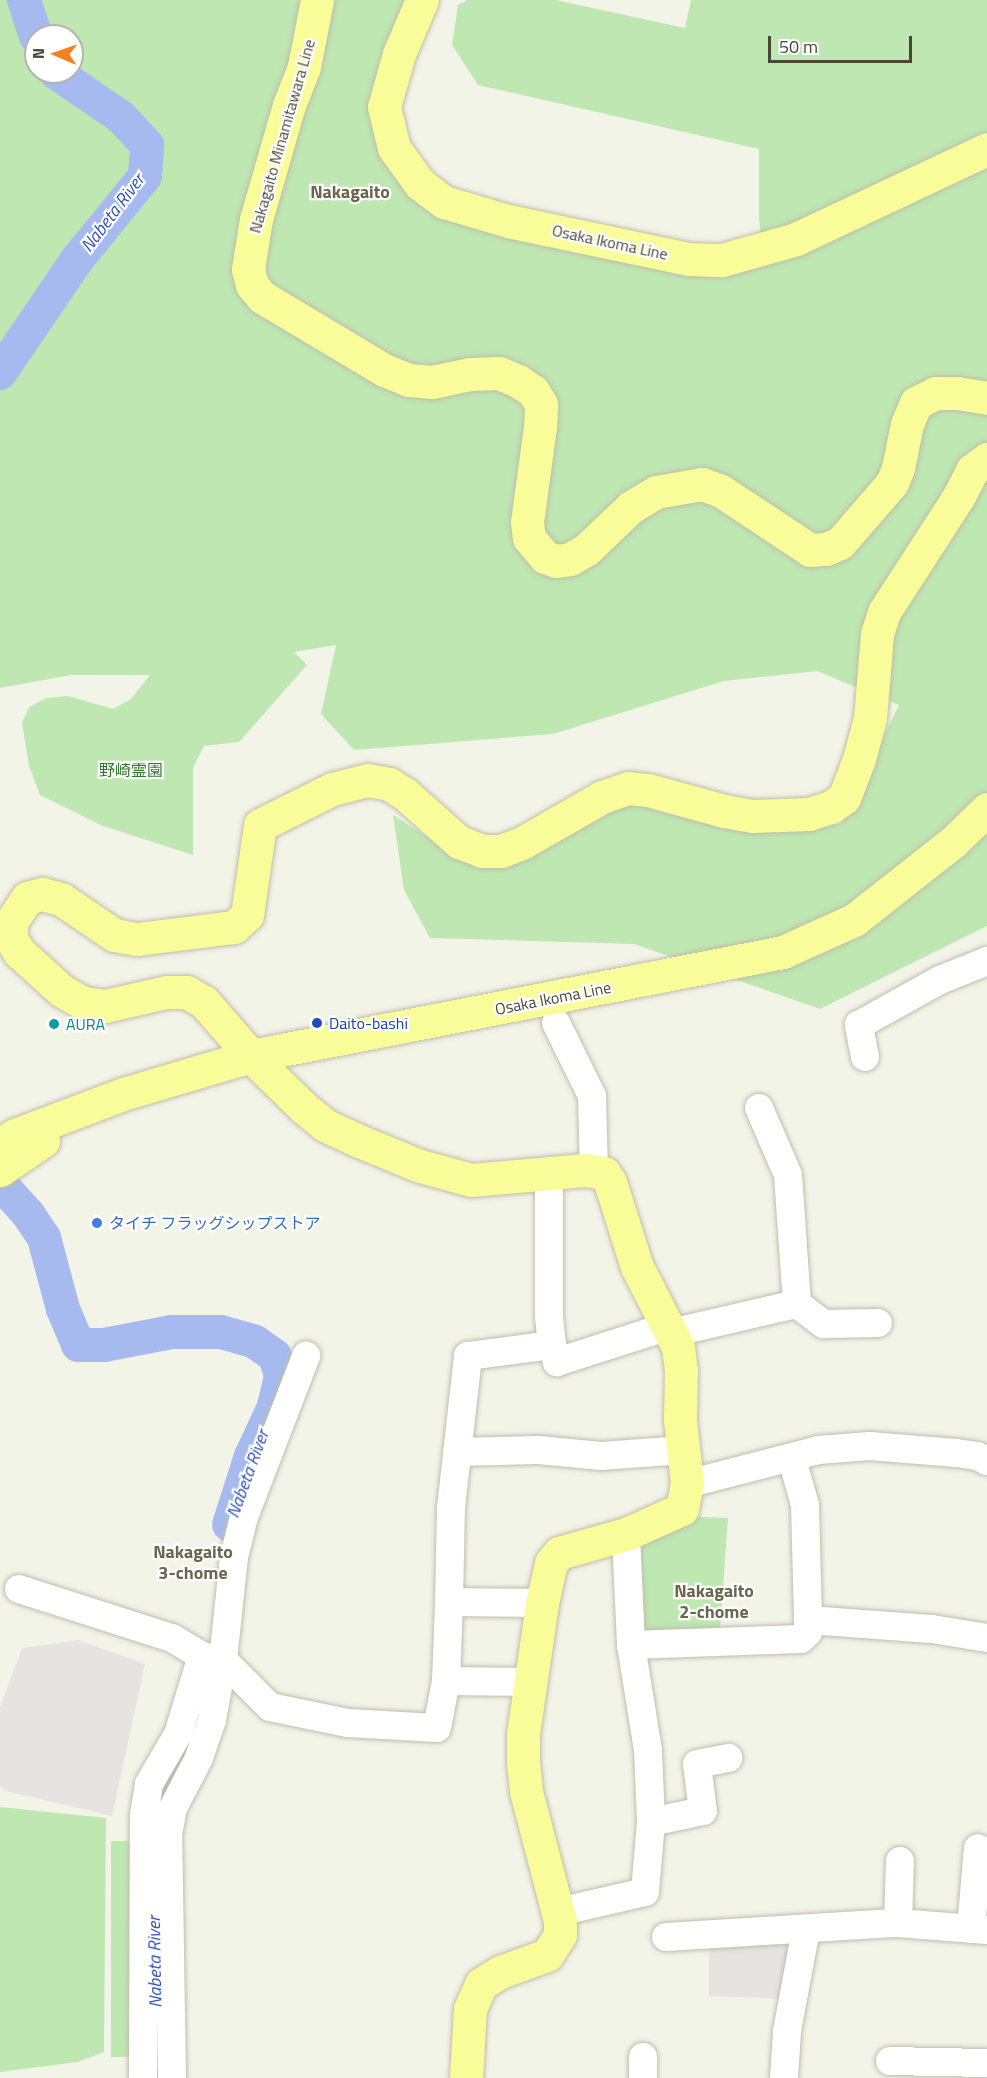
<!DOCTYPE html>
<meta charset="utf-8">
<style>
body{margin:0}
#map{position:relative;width:987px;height:2078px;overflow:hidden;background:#f3f4e8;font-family:"Titillium Web","Noto Sans JP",sans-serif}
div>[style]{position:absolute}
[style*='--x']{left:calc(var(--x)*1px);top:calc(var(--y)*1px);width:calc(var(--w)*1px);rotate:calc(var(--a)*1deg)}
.green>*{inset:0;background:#bee7b2;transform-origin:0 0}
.parking>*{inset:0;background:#e5e4e0}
.river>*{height:34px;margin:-17px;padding:0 17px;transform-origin:17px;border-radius:17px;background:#a6baef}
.roads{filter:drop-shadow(0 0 2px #bfbeab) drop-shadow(0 0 2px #bfbeab)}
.minor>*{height:28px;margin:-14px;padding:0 14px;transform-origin:14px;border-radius:14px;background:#fff}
.major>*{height:33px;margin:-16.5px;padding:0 16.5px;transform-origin:16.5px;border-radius:16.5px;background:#f8fc99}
.dots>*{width:16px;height:16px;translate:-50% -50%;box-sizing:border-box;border:3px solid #fff;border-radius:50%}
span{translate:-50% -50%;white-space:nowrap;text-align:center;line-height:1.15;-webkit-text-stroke:4.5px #fff;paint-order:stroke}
.street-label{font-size:16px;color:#474637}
.park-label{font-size:16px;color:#30782b}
.transit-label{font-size:16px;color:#164399}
.left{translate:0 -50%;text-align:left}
.culture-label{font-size:16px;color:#0d838f}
.shop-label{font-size:16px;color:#366cbe}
.neighbourhood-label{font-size:18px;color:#69674e;font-weight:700}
.water-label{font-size:18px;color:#3253b1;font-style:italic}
.north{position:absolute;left:24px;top:24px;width:60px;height:60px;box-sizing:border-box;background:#fff;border:2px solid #b5b5af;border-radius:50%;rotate:272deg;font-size:16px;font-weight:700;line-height:24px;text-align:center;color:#474637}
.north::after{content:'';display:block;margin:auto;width:21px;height:27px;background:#f5821e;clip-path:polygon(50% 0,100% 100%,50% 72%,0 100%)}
.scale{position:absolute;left:768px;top:36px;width:144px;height:27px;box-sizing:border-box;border:3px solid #474637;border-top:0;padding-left:8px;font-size:18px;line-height:21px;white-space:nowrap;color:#474637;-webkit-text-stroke:4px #fff;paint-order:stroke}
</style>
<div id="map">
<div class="green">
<div style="clip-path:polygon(evenodd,0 0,408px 0,374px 106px,426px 201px,663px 264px,732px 275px,764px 265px,759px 219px,759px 149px,478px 85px,452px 45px,458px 5px,467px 0,556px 0,685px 28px,691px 0,987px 0,987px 926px,820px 1009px,634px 944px,430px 938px,404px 890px,393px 815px,465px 861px,621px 800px,800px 827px,841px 824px,899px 705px,817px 671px,724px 681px,553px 734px,354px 750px,321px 714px,336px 645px,294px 652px,307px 665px,239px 742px,204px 746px,193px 768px,193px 855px,103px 826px,40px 795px,29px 766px,22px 723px,29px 707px,47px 698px,68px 696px,113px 709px,131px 699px,150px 675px,71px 675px,0 688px,0 0,36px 36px,72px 36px,72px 72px,36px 72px,36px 36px)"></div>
<div style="clip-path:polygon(680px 1516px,728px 1518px,719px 1644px,643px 1634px,640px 1536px)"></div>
<div style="clip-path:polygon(0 1807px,106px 1818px,104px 2052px,78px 2062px,0 2072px)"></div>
<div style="left:111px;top:1841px;width:18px;height:216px"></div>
</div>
<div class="parking">
<div style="clip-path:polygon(78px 1640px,145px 1664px,112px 1816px,6px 1791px,0 1786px,0 1708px,22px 1648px)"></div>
<div style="clip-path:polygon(796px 1935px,788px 1999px,709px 1996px,709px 1945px)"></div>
</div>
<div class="river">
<div style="--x:24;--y:0;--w:38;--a:72"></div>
<div style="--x:0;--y:373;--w:135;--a:-55.8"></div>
<div style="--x:76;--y:261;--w:109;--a:-50.9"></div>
<div style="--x:145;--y:176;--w:31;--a:-86"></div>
<div style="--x:147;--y:145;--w:38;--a:-133"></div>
<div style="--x:121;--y:117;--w:80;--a:-145.7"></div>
<div style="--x:0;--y:1183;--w:42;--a:47.9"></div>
<div style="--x:28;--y:1214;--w:29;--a:56"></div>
<div style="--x:44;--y:1238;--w:73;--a:75"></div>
<div style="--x:63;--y:1309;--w:39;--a:67"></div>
<div style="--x:78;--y:1345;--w:26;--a:0"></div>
<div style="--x:104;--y:1345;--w:69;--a:-10.8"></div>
<div style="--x:172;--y:1332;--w:49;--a:0"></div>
<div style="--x:221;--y:1332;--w:35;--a:16"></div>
<div style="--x:255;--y:1342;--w:24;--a:35"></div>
<div style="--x:275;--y:1356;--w:21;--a:73"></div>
<div style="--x:281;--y:1376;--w:32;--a:103"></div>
<div style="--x:274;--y:1407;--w:54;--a:115.1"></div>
<div style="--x:251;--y:1456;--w:72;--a:107.7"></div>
<div style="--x:161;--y:1802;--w:82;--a:-64.7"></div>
<div style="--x:196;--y:1728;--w:24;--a:-73"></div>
</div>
<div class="roads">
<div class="minor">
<div style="--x:556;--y:1023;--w:81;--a:63.7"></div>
<div style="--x:592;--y:1096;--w:75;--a:88.5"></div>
<div style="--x:865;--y:1057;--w:33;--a:-101"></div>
<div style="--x:859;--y:1025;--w:93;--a:-29.1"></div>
<div style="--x:940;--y:980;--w:51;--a:-22"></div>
<div style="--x:549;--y:1174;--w:143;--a:90"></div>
<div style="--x:549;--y:1317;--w:28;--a:84"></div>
<div style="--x:552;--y:1345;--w:18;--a:74"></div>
<div style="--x:557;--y:1362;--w:118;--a:-17.8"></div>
<div style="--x:797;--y:1304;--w:34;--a:37"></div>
<div style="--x:824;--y:1324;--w:54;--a:-1.1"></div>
<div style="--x:671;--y:1333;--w:129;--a:-13"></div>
<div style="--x:797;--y:1304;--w:129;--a:-94"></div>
<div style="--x:788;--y:1175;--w:73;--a:-113.4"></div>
<div style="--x:457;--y:1452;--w:82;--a:-1.4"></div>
<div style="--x:539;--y:1450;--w:62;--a:5.5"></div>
<div style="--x:601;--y:1456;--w:83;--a:-4.1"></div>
<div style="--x:792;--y:1459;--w:48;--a:74.2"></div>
<div style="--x:805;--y:1505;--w:115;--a:88.5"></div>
<div style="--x:687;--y:1484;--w:135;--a:-14.5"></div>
<div style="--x:818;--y:1450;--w:52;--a:-4.4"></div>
<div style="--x:870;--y:1446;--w:86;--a:4.7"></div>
<div style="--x:956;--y:1453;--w:21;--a:8"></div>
<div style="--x:977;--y:1456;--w:11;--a:27"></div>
<div style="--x:19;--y:1589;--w:161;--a:17.8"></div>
<div style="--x:172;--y:1638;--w:35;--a:31"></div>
<div style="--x:202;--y:1656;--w:21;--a:11"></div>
<div style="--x:223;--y:1660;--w:66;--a:45"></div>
<div style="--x:270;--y:1707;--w:79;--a:11.7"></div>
<div style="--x:347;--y:1723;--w:90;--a:3.2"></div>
<div style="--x:437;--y:1728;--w:48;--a:-79.2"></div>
<div style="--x:446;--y:1681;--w:79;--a:-87.8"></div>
<div style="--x:449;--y:1602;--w:93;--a:0.6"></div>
<div style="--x:449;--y:1602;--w:94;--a:-88.8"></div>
<div style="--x:451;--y:1508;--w:153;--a:-83.6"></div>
<div style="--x:468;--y:1356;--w:85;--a:-7.5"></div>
<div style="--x:631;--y:1645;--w:170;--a:-2"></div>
<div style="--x:801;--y:1639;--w:10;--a:-45"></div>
<div style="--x:808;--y:1632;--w:12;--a:-90"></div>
<div style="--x:808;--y:1620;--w:124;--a:4.2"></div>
<div style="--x:932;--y:1629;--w:56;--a:9.3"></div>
<div style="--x:446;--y:1681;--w:85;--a:0.7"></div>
<div style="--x:651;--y:1822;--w:53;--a:-11.9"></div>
<div style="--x:703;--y:1811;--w:47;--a:-97.3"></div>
<div style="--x:697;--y:1764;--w:32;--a:-11"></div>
<div style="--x:558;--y:1912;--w:89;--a:-12.9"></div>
<div style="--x:645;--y:1892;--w:70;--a:-85.1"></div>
<div style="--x:651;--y:1822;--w:72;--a:-92.4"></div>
<div style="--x:648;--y:1750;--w:106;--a:-99.2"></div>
<div style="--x:631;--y:1645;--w:111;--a:-92.6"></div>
<div style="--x:898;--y:1923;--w:62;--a:-88.2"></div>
<div style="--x:971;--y:1929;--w:81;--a:-85.1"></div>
<div style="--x:666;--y:1937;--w:232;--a:-3.5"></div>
<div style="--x:898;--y:1923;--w:89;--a:4.5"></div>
<div style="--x:890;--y:2061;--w:97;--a:1.2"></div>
<div style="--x:143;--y:2078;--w:263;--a:-89.8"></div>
<div style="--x:144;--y:1815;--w:31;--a:-81"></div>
<div style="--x:149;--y:1784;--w:58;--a:-59.9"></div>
<div style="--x:178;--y:1734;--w:82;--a:-72.9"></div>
<div style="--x:172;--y:2078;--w:244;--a:-90.9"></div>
<div style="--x:168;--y:1834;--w:26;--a:-79"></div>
<div style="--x:173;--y:1808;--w:56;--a:-62.5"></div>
<div style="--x:199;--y:1758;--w:40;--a:-71.1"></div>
<div style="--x:212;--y:1720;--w:61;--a:-79.6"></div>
<div style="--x:223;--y:1660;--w:104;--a:-83.9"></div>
<div style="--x:234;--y:1557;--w:41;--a:-76"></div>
<div style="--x:244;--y:1517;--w:173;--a:-68.9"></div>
<div style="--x:643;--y:2078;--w:21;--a:-90"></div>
<div style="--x:784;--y:2078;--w:47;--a:-86.3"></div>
<div style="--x:787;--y:2031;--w:104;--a:-79.4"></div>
</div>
<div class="major">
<div style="--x:317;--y:0;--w:68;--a:101"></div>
<div style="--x:304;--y:67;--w:41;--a:111.5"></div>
<div style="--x:289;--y:105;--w:119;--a:106.1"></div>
<div style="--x:256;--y:219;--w:51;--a:99.1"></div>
<div style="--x:248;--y:269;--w:16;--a:76"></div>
<div style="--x:252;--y:285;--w:16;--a:50"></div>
<div style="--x:262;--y:297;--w:142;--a:30.9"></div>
<div style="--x:384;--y:370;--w:27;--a:22"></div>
<div style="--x:409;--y:380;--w:23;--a:5"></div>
<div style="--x:432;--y:382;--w:39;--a:-12"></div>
<div style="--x:470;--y:374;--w:29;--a:-2"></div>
<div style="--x:499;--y:373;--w:21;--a:23"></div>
<div style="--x:518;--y:381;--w:18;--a:34"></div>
<div style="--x:533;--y:391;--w:15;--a:58"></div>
<div style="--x:541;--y:404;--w:23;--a:92"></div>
<div style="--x:540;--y:427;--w:96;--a:97.8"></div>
<div style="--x:527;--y:522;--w:16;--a:83"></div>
<div style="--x:529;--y:538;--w:25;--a:50"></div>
<div style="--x:545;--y:557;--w:12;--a:20"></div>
<div style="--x:556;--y:561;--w:14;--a:-8"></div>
<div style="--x:570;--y:559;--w:20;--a:-30"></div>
<div style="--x:587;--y:549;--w:61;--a:-43.7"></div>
<div style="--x:631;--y:507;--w:29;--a:-31"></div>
<div style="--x:656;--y:492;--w:47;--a:-9.9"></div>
<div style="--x:702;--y:484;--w:20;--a:20"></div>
<div style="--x:721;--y:491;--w:107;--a:33.5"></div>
<div style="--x:810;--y:550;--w:16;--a:-4"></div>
<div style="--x:826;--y:549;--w:15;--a:-23"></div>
<div style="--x:840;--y:543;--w:79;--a:-49.1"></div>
<div style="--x:892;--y:483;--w:16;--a:-68"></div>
<div style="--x:898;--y:468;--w:45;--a:-78.4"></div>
<div style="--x:907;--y:424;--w:23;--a:-67"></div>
<div style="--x:916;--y:403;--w:22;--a:-27"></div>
<div style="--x:936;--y:393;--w:21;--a:0"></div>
<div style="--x:957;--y:393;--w:30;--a:9"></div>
<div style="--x:422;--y:0;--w:59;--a:113.1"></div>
<div style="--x:399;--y:54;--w:55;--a:105.8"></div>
<div style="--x:384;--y:107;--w:42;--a:76.3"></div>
<div style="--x:394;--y:148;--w:44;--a:54.2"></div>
<div style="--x:420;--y:184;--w:30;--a:37"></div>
<div style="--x:444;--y:202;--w:67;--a:16.5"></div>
<div style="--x:508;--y:221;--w:185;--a:11.9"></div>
<div style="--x:689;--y:259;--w:33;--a:2"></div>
<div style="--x:722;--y:260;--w:77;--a:-15.8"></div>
<div style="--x:796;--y:239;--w:211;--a:-25.2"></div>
<div style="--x:0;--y:1144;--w:17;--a:-31"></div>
<div style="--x:15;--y:1135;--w:116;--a:-20.8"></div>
<div style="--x:123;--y:1094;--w:134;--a:-16.5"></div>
<div style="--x:251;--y:1056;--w:542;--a:-11.06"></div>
<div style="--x:783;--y:952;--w:78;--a:-24.3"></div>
<div style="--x:854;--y:920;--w:126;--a:-38.2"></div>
<div style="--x:953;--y:842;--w:47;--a:-44.1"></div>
<div style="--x:0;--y:1170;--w:52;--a:-34"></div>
<div style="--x:466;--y:2078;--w:69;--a:-86.7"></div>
<div style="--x:470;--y:2009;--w:27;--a:-66"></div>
<div style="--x:481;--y:1984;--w:22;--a:-32"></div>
<div style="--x:500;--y:1972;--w:50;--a:-19.9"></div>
<div style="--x:547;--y:1955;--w:24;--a:-57"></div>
<div style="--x:560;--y:1935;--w:14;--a:-90"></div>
<div style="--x:560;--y:1921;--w:134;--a:-104.7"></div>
<div style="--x:526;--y:1791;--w:31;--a:-96"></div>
<div style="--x:523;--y:1760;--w:26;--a:-90"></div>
<div style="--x:523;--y:1734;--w:132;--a:-81.7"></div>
<div style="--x:542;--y:1603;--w:41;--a:-77.3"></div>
<div style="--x:551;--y:1563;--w:13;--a:-51"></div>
<div style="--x:559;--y:1553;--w:70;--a:-15.8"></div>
<div style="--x:626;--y:1534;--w:61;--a:-24.1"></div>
<div style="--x:682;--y:1509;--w:25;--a:-79"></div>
<div style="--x:687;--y:1484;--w:64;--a:-96.2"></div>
<div style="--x:680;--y:1420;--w:49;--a:-88.8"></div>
<div style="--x:681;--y:1371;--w:24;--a:-97"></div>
<div style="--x:678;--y:1347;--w:90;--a:-117.1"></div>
<div style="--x:637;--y:1267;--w:89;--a:-107.6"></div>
<div style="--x:610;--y:1182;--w:11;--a:-124"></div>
<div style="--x:604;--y:1173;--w:20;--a:-171"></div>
<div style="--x:584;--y:1170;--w:113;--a:174.9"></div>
<div style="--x:471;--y:1180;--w:53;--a:-164.6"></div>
<div style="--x:420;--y:1166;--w:66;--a:-157.7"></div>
<div style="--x:359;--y:1141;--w:38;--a:-155"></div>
<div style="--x:325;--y:1125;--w:28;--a:-141"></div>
<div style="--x:303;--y:1107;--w:73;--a:-135.6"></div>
<div style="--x:251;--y:1056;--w:72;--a:-131"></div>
<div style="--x:204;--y:1002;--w:20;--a:-150"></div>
<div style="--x:187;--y:992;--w:21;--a:180"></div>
<div style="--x:166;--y:992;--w:63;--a:167.1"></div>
<div style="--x:105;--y:1006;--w:22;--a:-172"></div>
<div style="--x:83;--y:1003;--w:24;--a:-150"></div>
<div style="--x:62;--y:991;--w:58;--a:-137.8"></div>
<div style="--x:19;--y:952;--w:16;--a:-120"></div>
<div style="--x:11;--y:938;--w:16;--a:-90"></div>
<div style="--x:11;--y:922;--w:29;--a:-56"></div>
<div style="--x:27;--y:898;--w:16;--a:-15"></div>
<div style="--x:42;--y:894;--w:20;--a:15"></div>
<div style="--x:61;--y:899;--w:64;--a:34.2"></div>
<div style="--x:114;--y:935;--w:23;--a:10"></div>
<div style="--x:137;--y:939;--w:98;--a:-7.1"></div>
<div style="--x:234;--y:927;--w:18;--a:-43"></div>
<div style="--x:247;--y:915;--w:91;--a:-81.8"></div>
<div style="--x:260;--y:825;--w:80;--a:-26.6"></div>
<div style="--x:332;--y:789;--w:36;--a:-14"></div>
<div style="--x:367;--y:780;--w:22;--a:10"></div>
<div style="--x:389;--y:784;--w:19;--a:32"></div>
<div style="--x:405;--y:794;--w:72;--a:41.6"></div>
<div style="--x:459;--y:842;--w:25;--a:21"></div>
<div style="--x:482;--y:851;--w:19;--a:0"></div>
<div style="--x:501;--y:851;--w:22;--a:-21"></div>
<div style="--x:522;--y:843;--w:92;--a:-29.9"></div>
<div style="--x:602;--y:797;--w:28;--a:-19"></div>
<div style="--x:628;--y:788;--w:20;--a:6"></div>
<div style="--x:648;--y:790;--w:79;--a:15.4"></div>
<div style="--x:724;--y:811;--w:29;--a:10"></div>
<div style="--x:753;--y:816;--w:56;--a:-2"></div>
<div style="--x:809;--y:814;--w:23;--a:-18"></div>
<div style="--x:831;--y:807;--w:16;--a:-35"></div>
<div style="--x:844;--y:798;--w:42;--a:-69"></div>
<div style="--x:859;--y:759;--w:42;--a:-75"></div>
<div style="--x:870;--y:718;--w:84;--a:-85.2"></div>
<div style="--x:877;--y:634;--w:23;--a:-72"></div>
<div style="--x:884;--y:612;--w:138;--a:-57.1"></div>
<div style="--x:959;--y:496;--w:29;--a:-63"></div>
<div style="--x:972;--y:470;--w:19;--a:-36"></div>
</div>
</div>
<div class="dots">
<div style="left:317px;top:1023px;background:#1a4fb4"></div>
<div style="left:54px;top:1024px;background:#0f9aa8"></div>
<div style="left:97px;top:1223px;background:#3f7fe0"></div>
</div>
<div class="street-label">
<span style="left:282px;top:136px;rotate:-74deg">Nakagaito Minamitawara Line</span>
<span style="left:610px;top:242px;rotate:12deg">Osaka Ikoma Line</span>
<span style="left:553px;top:998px;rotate:-11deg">Osaka Ikoma Line</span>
</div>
<div class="park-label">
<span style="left:131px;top:770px">野崎霊園</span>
</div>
<div class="transit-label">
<span class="left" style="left:329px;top:1023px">Daito-bashi</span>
</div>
<div class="culture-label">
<span class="left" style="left:66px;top:1024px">AURA</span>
</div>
<div class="shop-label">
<span class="left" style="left:109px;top:1223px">タイチ フラッグシップストア</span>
</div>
<div class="neighbourhood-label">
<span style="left:350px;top:192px">Nakagaito</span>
<span style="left:193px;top:1563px">Nakagaito<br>3-chome</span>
<span style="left:714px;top:1602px">Nakagaito<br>2-chome</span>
</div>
<div class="water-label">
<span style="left:113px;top:213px;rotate:-53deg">Nabeta River</span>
<span style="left:248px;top:1474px;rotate:-70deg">Nabeta River</span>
<span style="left:155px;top:1962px;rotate:-91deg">Nabeta River</span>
</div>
<div class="north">N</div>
<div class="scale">50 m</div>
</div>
